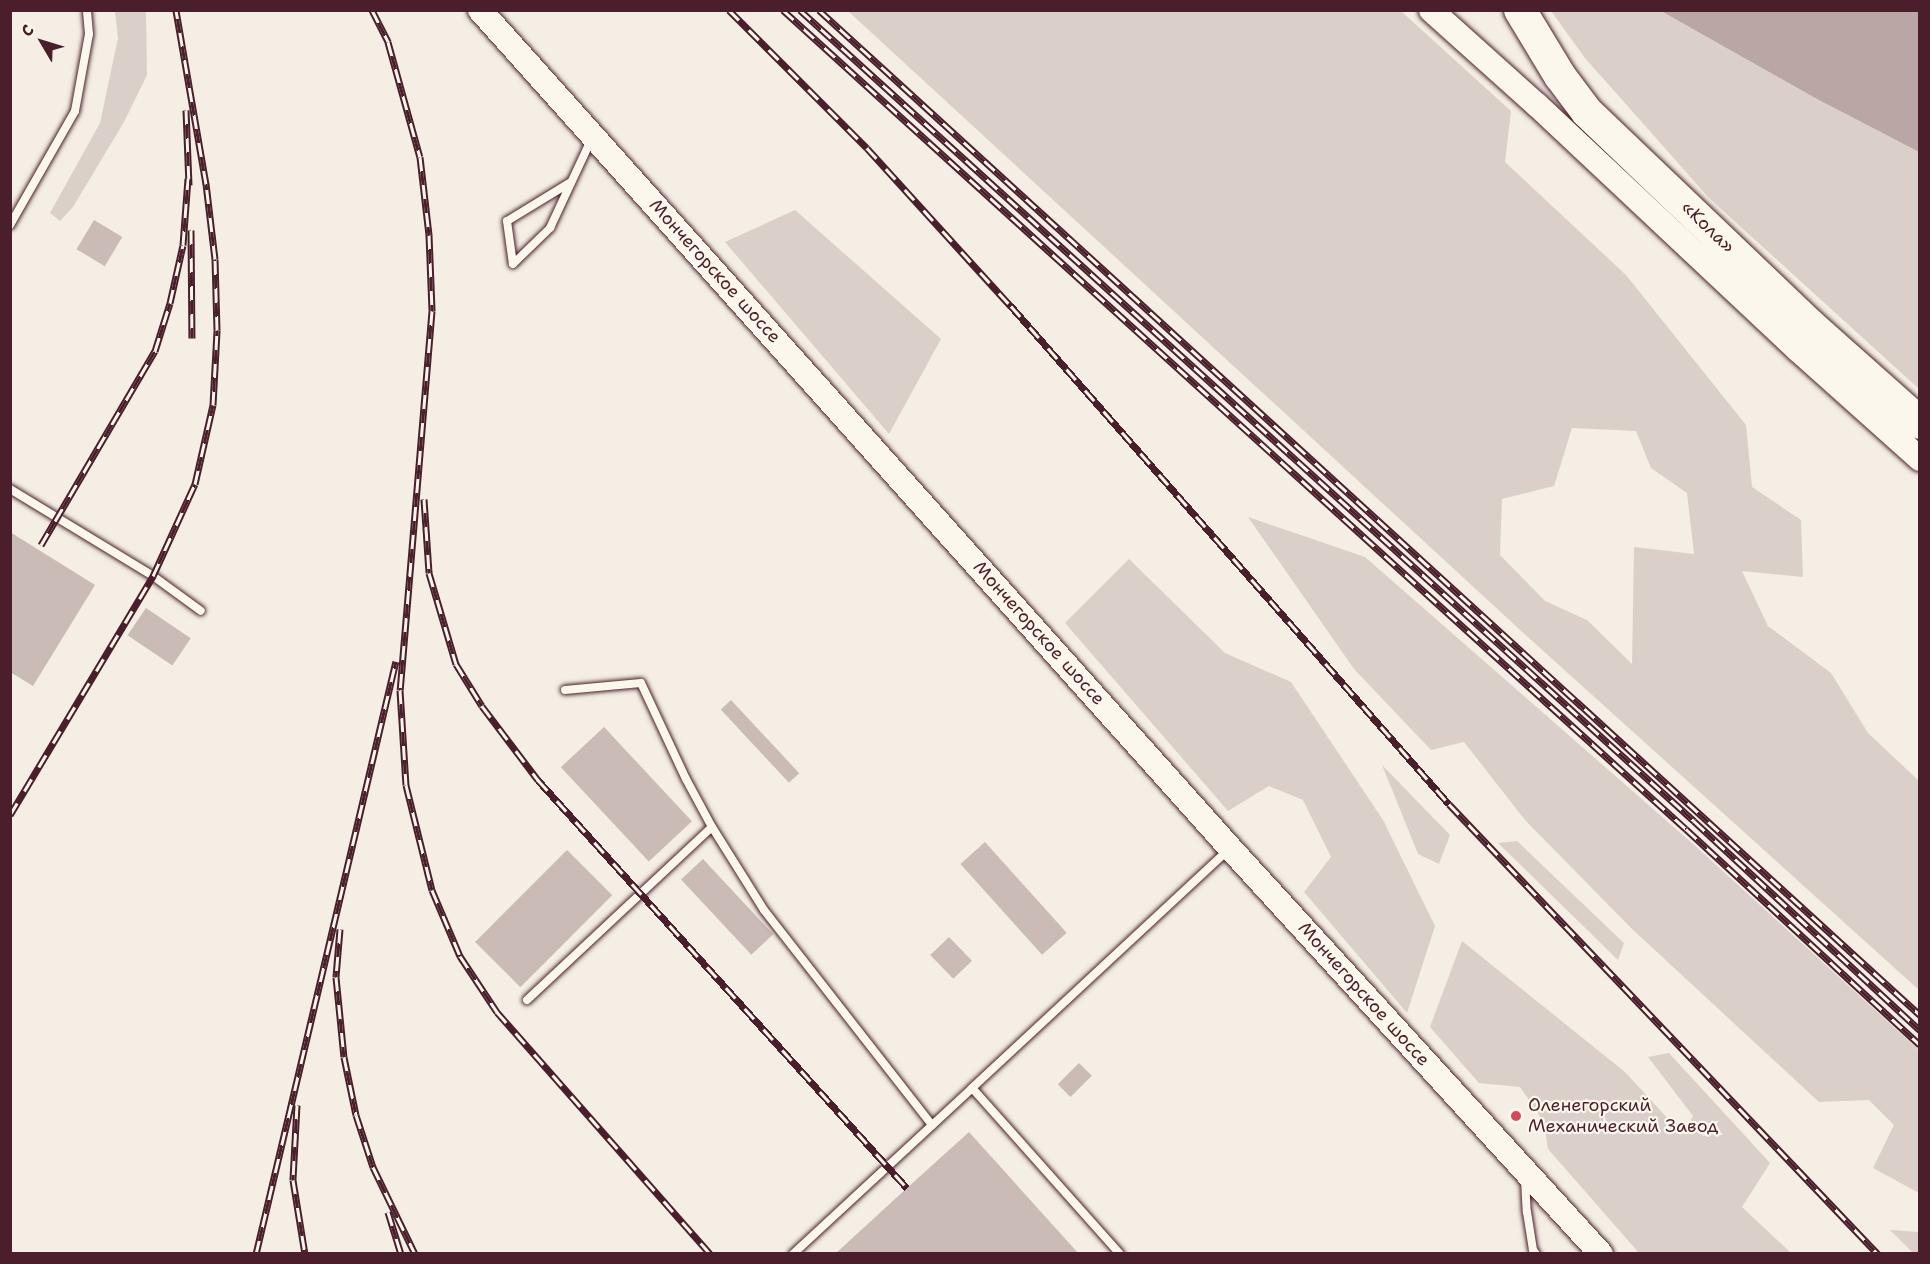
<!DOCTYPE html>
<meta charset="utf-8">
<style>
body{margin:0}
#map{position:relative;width:1930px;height:1264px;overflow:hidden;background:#f4eee4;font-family:"Shantell Sans",sans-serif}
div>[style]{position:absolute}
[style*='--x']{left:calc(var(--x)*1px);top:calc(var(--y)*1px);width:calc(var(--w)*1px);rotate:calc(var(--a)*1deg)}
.green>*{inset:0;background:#dbd0c9}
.water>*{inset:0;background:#baa7a5}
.building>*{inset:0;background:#cabbb6;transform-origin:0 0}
.roads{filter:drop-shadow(0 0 2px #4a1f2b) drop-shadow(0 0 2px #4a1f2b)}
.lane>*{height:8px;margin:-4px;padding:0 4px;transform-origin:4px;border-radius:4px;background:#fbf7ec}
.secondary>*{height:24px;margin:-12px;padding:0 12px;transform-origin:12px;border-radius:12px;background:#fbf7ec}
.highway>*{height:32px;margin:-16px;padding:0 16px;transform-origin:16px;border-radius:16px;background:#fbf7ec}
.rail>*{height:7px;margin-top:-3.5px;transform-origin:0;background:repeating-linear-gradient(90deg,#fbf7ec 0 14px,#4a1f2b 0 28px);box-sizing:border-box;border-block:2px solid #4a1f2b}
.dots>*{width:16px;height:16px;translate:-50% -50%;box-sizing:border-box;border:3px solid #fbf7ec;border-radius:50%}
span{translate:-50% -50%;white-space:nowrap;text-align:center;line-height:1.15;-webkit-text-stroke:4.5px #fbf7ec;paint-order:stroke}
.street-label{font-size:18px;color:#4a1f2b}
.poi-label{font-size:18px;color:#4a1f2b}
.left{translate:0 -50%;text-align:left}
.frame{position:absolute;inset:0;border:12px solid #4a1f2b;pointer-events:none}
.north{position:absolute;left:12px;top:12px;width:60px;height:60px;-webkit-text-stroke:4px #fbf7ec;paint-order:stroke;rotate:308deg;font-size:16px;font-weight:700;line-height:24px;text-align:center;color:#4a1f2b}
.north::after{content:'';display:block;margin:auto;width:21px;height:27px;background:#4a1f2b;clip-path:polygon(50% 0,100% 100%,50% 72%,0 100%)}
</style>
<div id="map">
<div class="green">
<div style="clip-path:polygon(115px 11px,146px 11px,147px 75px,124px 122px,73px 207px,60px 221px,50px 213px,100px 123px,118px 38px)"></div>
<div style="clip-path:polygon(evenodd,848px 11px,1401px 11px,1511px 111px,1505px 162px,1626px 275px,1746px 425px,1752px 487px,1801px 520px,1803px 577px,1742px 571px,1768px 626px,1831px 673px,1868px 733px,1919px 781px,1919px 990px,1518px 628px,848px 11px,1572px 428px,1636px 431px,1651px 468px,1687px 493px,1694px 554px,1634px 547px,1632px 664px,1587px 620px,1545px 601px,1500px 555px,1502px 499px,1554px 486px,1572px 428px)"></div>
<div style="clip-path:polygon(1551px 11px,1661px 11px,1815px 98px,1919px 152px,1919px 389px,1709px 198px,1585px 58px)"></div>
<div style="clip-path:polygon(795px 210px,941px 339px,889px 434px,725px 242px)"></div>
<div style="clip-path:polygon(1248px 517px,1365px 557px,1692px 843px,1919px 1050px,1919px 1193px,1873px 1168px,1894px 1125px,1869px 1100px,1819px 1102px,1631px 928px,1525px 820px,1464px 742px,1431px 750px,1354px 669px)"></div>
<div style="clip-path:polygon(1129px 559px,1225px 653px,1291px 682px,1383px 820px,1435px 926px,1407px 1013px,1304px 892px,1331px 857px,1303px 800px,1269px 786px,1228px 811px,1065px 623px)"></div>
<div style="clip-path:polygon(1382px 765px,1450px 835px,1439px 864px,1418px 854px)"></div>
<div style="clip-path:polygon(1517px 841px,1624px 943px,1618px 960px,1498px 843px)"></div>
<div style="clip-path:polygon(1462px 941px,1625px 1072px,1682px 1134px,1693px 1116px,1648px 1057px,1669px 1053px,1770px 1163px,1742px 1207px,1791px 1253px,1639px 1253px,1548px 1149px,1544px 1122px,1520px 1087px,1479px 1083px,1430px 1027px)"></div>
<div style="clip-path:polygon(1890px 1230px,1919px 1232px,1919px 1253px,1913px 1253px)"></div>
</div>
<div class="water">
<div style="clip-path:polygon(1661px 11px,1919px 11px,1919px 152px,1815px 98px)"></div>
</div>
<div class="building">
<div style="left:94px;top:220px;width:33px;height:34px;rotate:31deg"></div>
<div style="clip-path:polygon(10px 532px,95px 585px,33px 686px,10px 672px)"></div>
<div style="left:146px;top:608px;width:54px;height:33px;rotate:34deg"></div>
<div style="left:731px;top:700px;width:100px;height:14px;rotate:47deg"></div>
<div style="left:604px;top:727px;width:129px;height:59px;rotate:47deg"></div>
<div style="left:985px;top:842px;width:122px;height:33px;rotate:48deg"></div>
<div style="left:567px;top:850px;width:64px;height:130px;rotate:45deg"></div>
<div style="left:703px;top:859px;width:103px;height:30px;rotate:47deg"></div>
<div style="left:949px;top:937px;width:33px;height:26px;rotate:46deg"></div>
<div style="left:1079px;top:1063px;width:18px;height:30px;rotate:45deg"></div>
<div style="clip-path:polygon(969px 1132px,1079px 1254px,835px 1254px,907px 1188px)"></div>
</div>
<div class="roads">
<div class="lane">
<div style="--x:571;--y:182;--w:75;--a:148.6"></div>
<div style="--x:507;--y:221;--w:43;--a:82.1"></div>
<div style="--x:513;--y:264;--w:52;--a:-44.2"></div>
<div style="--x:550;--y:228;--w:99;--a:-65"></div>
<div style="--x:10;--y:225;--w:131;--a:-60.3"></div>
<div style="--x:75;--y:111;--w:78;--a:-79.7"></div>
<div style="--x:89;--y:34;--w:24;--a:-95"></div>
<div style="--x:10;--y:489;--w:167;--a:31.3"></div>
<div style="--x:153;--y:576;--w:59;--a:36.1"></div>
<div style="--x:565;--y:690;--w:76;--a:-5.3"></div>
<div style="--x:641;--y:683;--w:106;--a:64.9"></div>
<div style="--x:686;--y:779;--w:55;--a:61.6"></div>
<div style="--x:712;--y:827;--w:98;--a:57.9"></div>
<div style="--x:764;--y:910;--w:273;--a:52"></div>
<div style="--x:527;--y:1000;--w:253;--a:-43.1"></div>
<div style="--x:1525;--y:1179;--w:33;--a:87"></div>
<div style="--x:1527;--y:1212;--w:38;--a:81"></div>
<div style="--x:1533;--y:1250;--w:5;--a:53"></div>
<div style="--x:793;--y:1254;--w:244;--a:-42.8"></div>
<div style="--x:1120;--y:1254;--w:222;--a:-131.7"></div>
<div style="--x:972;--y:1088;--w:350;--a:-42.9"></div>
</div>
<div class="secondary">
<div style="--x:480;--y:10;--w:1125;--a:48.17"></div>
<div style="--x:1230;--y:848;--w:550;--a:47.58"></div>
<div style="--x:1431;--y:10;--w:142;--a:41.9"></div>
<div style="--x:1537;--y:105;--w:357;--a:43.2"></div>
<div style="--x:1797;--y:349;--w:165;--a:41.8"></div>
</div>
<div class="highway">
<div style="--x:1520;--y:10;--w:77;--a:58.8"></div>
<div style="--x:1560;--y:76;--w:45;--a:53.1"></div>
<div style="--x:1587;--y:112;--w:307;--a:43.7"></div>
<div style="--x:1809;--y:324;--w:149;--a:41.7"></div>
</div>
</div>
<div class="rail">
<div style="--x:372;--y:10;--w:36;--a:63"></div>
<div style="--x:388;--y:42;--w:119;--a:74.5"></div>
<div style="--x:420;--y:157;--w:79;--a:83.4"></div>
<div style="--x:429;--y:235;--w:76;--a:87.7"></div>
<div style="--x:432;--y:311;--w:380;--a:94.8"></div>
<div style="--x:400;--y:690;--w:95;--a:86.4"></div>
<div style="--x:406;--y:785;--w:108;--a:76.1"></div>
<div style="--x:432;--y:890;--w:72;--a:67"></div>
<div style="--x:460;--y:956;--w:67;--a:56.5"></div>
<div style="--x:497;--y:1012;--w:322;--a:48.6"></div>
<div style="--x:729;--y:10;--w:195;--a:45"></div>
<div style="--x:867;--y:148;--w:214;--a:47.7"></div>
<div style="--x:1011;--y:306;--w:663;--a:48.67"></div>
<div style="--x:1449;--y:804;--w:622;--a:46.37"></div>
<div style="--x:783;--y:10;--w:1219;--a:42.21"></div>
<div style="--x:1686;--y:829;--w:318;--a:42.7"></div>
<div style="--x:800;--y:10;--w:1207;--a:42.21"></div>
<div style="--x:1694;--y:821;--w:308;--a:42.8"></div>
<div style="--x:819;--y:10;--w:1491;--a:42.39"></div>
<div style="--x:186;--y:110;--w:75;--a:87.7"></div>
<div style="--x:191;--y:230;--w:108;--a:89.5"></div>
<div style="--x:424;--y:499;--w:74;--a:86.1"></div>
<div style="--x:429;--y:573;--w:95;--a:73.5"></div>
<div style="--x:456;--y:664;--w:49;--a:58.2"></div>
<div style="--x:482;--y:706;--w:93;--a:52.9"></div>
<div style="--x:538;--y:780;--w:550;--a:47.87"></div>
<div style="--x:41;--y:545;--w:225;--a:-59.6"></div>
<div style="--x:155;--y:351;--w:50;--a:-72.6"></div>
<div style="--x:170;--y:303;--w:59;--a:-77.4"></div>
<div style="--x:183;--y:245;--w:67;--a:-85.7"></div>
<div style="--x:10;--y:815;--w:279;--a:-59.1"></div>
<div style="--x:153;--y:576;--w:101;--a:-65.5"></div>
<div style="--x:195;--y:484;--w:81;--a:-77.2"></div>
<div style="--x:213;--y:405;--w:75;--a:-86.9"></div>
<div style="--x:217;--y:330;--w:71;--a:-91.6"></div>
<div style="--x:215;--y:259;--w:76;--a:-96.8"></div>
<div style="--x:206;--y:184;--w:177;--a:-99.8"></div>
<div style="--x:340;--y:929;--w:48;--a:94.8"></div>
<div style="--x:336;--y:977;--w:80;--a:84.3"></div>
<div style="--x:344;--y:1057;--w:59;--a:78.3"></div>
<div style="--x:356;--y:1115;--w:55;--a:71.9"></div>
<div style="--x:373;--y:1167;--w:97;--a:64.2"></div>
<div style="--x:297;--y:1105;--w:75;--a:93.1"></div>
<div style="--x:293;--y:1180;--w:75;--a:80.8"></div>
<div style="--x:388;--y:1212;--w:44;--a:72.8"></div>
<div style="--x:256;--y:1254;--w:609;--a:-76.72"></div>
</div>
<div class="dots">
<div style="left:1516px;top:1116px;background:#d1495b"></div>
</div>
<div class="street-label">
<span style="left:1708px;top:227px;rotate:44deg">«Кола»</span>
<span style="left:715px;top:271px;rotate:48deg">Мончегорское шоссе</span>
<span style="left:1039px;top:633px;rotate:48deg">Мончегорское шоссе</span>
<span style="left:1364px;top:994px;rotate:48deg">Мончегорское шоссе</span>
</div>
<div class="poi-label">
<span class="left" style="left:1528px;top:1116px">Оленегорский<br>Механический Завод</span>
</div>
<div class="frame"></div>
<div class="north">С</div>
</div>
